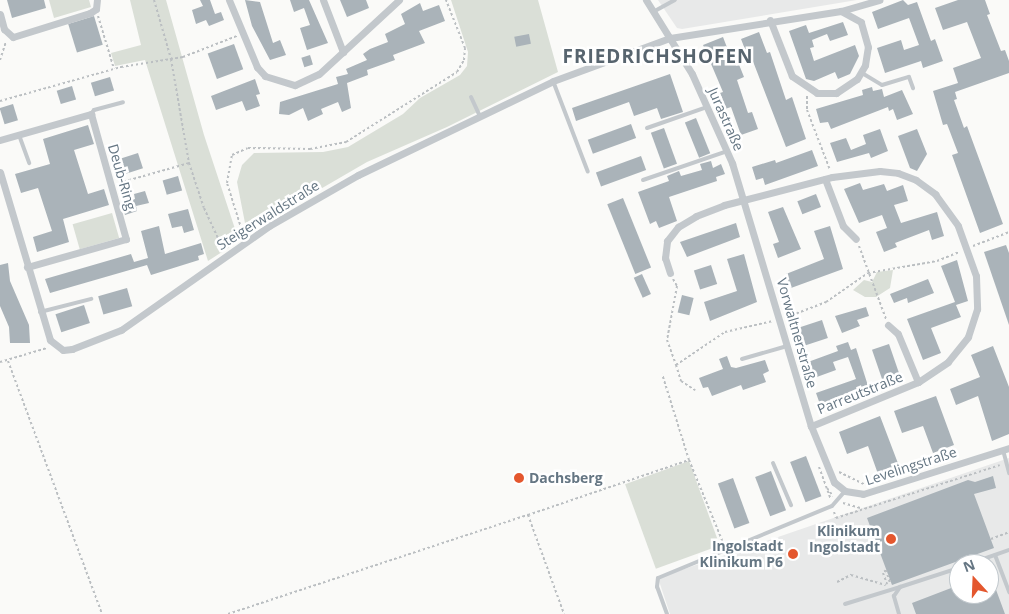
<!DOCTYPE html>
<meta charset="utf-8">
<style>
body{margin:0}
#map{position:relative;width:1009px;height:614px;overflow:hidden;background:#fafaf8;font-family:"Open Sans",sans-serif}
div>[style]{position:absolute}
[style*='--x']{left:calc(var(--x)*1px);top:calc(var(--y)*1px);width:calc(var(--w)*1px);rotate:calc(var(--a)*1deg)}
.built>*{inset:0;background:#e8e9e9}
.green>*{inset:0;background:#dadfd7;transform-origin:0 0}
.building>*{inset:0;background:#aab3b9;transform-origin:0 0}
.path>*{height:2px;margin-top:-1px;transform-origin:0;background:repeating-linear-gradient(90deg,#bbbfc2 0 2.5px,transparent 0 5px)}
.lane>*{height:4px;margin:-2px;padding:0 2px;transform-origin:2px;border-radius:2px;background:#c3c8cc}
.street>*{height:7px;margin:-3.5px;padding:0 3.5px;transform-origin:3.5px;border-radius:3.5px;background:#c3c8cc}
.dots>*{width:14px;height:14px;translate:-50% -50%;box-sizing:border-box;border:2px solid #fff;border-radius:50%}
span{translate:-50% -50%;white-space:nowrap;text-align:center;line-height:1.15;-webkit-text-stroke:5px #fff;paint-order:stroke}
.street-label{font-size:14px;color:#657683}
.poi-label{font-size:14px;color:#657683;font-weight:700}
.left{translate:0 -50%;text-align:left}
.right{translate:-100% -50%;text-align:right}
.district-label{font-size:19px;color:#57646e;font-weight:700;letter-spacing:1px}
.north{position:absolute;left:949px;top:554px;width:50px;height:50px;box-sizing:border-box;background:#fff;border:1px solid #c1c8cd;border-radius:50%;rotate:340deg;font-size:14px;font-weight:700;line-height:20px;text-align:center;color:#657683}
.north::after{content:'';display:block;margin:auto;width:18px;height:22px;background:#e4572e;clip-path:polygon(50% 0,100% 100%,50% 72%,0 100%)}
</style>
<div id="map">
<div class="built">
<div style="clip-path:polygon(658px 0,857px 0,682px 29px,677px 28px)"></div>
<div style="clip-path:polygon(evenodd,1009px 458px,1009px 614px,670px 614px,658px 578px,1009px 458px,959px 564px,989px 564px,989px 594px,959px 594px,959px 564px)"></div>
</div>
<div class="green">
<div style="clip-path:polygon(49px 0,89px 0,91px 7px,54px 18px)"></div>
<div style="clip-path:polygon(130px 0,166px 0,204px 135px,239px 241px,208px 261px,145px 60px,115px 66px,111px 53px,141px 45px)"></div>
<div style="clip-path:polygon(451px 0,538px 0,558px 72px,447px 127px,367px 162px,274px 216px,245px 223px,237px 182px,242px 165px,254px 153px,323px 152px,348px 147px,403px 114px,420px 98px,460px 75px,467px 66px,468px 52px)"></div>
<div style="left:112px;top:213px;width:26px;height:41px;rotate:74deg"></div>
<div style="clip-path:polygon(893px 270px,890px 288px,876px 297px,865px 297px,853px 290px,864px 280px,872px 282px,877px 272px)"></div>
<div style="left:689px;top:461px;width:90px;height:68px;rotate:70deg"></div>
</div>
<div class="building">
<div style="clip-path:polygon(7px 0,44px 0,46px 8px,12px 18px)"></div>
<div style="clip-path:polygon(200px 0,210px 0,215px 14px,221px 12px,224px 20px,209px 26px,206px 20px,196px 24px,192px 10px,203px 6px)"></div>
<div style="clip-path:polygon(245px 0,260px 2px,273px 43px,280px 40px,286px 55px,270px 60px,252px 26px)"></div>
<div style="clip-path:polygon(290px 0,309px 0,328px 43px,307px 50px,300px 28px,310px 25px,304px 8px,294px 12px)"></div>
<div style="clip-path:polygon(340px 0,366px 0,369px 8px,347px 17px)"></div>
<div style="clip-path:polygon(903px 0,908px 5px,917px 2px,931px 41px,935px 39px,943px 61px,923px 68px,921px 61px,885px 73px,877px 48px,901px 40px,904px 50px,919px 45px,909px 18px,878px 29px,872px 12px)"></div>
<div style="clip-path:polygon(958px 0,985px 0,990px 14px,987px 15px,1001px 51px,1005px 50px,1009px 61px,1009px 73px,955px 92px,957px 99px,954px 100px,964px 128px,967px 126px,1003px 224px,980px 233px,952px 155px,958px 153px,947px 124px,943px 125px,933px 91px,958px 83px,953px 68px,981px 58px,967px 22px,943px 30px,935px 8px)"></div>
<div style="clip-path:polygon(420px 3px,423px 11px,439px 5px,445px 21px,419px 31px,425px 43px,393px 55px,395px 60px,367px 70px,368px 75px,347px 83px,351px 108px,342px 112px,338px 102px,321px 109px,323px 114px,308px 121px,303px 108px,289px 115px,279px 114px,280px 102px,338px 84px,336px 77px,348px 74px,346px 69px,367px 60px,363px 54px,370px 49px,388px 42px,385px 34px,405px 24px,401px 14px)"></div>
<div style="left:94px;top:16px;width:30px;height:27px;rotate:73deg"></div>
<div style="clip-path:polygon(843px 22px,848px 35px,830px 41px,827px 34px,812px 40px,814px 47px,810px 48px,814px 61px,855px 45px,859px 56px,850px 74px,838px 79px,835px 72px,814px 81px,806px 79px,789px 31px,806px 25px,809px 33px)"></div>
<div style="clip-path:polygon(759px 32px,767px 53px,770px 52px,786px 100px,792px 97px,806px 139px,786px 147px,749px 51px,746px 52px,741px 39px)"></div>
<div style="left:529px;top:34px;width:10px;height:15px;rotate:79deg"></div>
<div style="clip-path:polygon(723px 37px,733px 63px,738px 62px,744px 77px,737px 80px,748px 113px,752px 112px,758px 129px,741px 135px,731px 107px,725px 109px,720px 93px,723px 92px,703px 45px)"></div>
<div style="left:234px;top:44px;width:27px;height:28px;rotate:70deg"></div>
<div style="left:310px;top:55px;width:10px;height:9px;rotate:73deg"></div>
<div style="clip-path:polygon(670px 74px,683px 112px,661px 119px,657px 108px,634px 116px,629px 102px,576px 121px,572px 108px)"></div>
<div style="left:110px;top:77px;width:14px;height:20px;rotate:73deg"></div>
<div style="clip-path:polygon(255px 79px,260px 94px,256px 95px,260px 106px,246px 111px,242px 101px,216px 110px,211px 96px)"></div>
<div style="left:72px;top:86px;width:14px;height:16px;rotate:73deg"></div>
<div style="clip-path:polygon(872px 87px,873px 91px,882px 89px,884px 97px,902px 90px,913px 114px,897px 120px,893px 109px,889px 111px,888px 107px,831px 129px,828px 122px,820px 123px,816px 109px,863px 95px,862px 90px)"></div>
<div style="left:13px;top:104px;width:17px;height:14px;rotate:73deg"></div>
<div style="left:696px;top:118px;width:38px;height:12px;rotate:68deg"></div>
<div style="left:631px;top:124px;width:15px;height:46px;rotate:70deg"></div>
<div style="clip-path:polygon(88px 125px,94px 144px,74px 150px,88px 194px,104px 189px,109px 205px,63px 219px,69px 242px,37px 252px,33px 237px,52px 231px,38px 188px,21px 193px,15px 174px,50px 164px,43px 139px)"></div>
<div style="left:664px;top:128px;width:38px;height:14px;rotate:70deg"></div>
<div style="clip-path:polygon(880px 129px,888px 151px,871px 158px,869px 153px,837px 162px,830px 143px,846px 138px,851px 150px,866px 144px,863px 135px)"></div>
<div style="clip-path:polygon(917px 129px,927px 154px,917px 171px,910px 168px,898px 136px)"></div>
<div style="clip-path:polygon(812px 150px,818px 166px,765px 185px,763px 178px,756px 180px,752px 167px,775px 160px,776px 163px)"></div>
<div style="left:138px;top:153px;width:16px;height:22px;rotate:72deg"></div>
<div style="left:641px;top:156px;width:15px;height:48px;rotate:70deg"></div>
<div style="clip-path:polygon(711px 161px,713px 168px,721px 164px,725px 174px,716px 177px,717px 181px,669px 197px,677px 221px,659px 228px,656px 221px,650px 224px,638px 192px,669px 181px,667px 176px,679px 171px,681px 176px,702px 170px,700px 164px)"></div>
<div style="left:178px;top:176px;width:15px;height:16px;rotate:74deg"></div>
<div style="clip-path:polygon(860px 183px,863px 190px,884px 184px,887px 191px,903px 185px,908px 201px,894px 205px,901px 223px,937px 212px,944px 236px,932px 240px,929px 230px,895px 243px,897px 247px,884px 252px,876px 232px,887px 228px,882px 215px,859px 223px,844px 189px)"></div>
<div style="clip-path:polygon(145px 191px,149px 203px,136px 206px,137px 211px,125px 215px,122px 203px,135px 199px,134px 194px)"></div>
<div style="left:816px;top:194px;width:14px;height:20px;rotate:69deg"></div>
<div style="left:623px;top:198px;width:75px;height:17px;rotate:68deg"></div>
<div style="clip-path:polygon(783px 207px,801px 249px,778px 258px,773px 244px,779px 242px,768px 212px)"></div>
<div style="clip-path:polygon(188px 209px,194px 230px,184px 233px,182px 226px,172px 228px,168px 214px)"></div>
<div style="clip-path:polygon(736px 223px,740px 237px,687px 257px,680px 242px)"></div>
<div style="clip-path:polygon(159px 226px,165px 254px,201px 243px,204px 254px,198px 256px,199px 260px,151px 275px,147px 265px,50px 293px,45px 279px,131px 254px,134px 262px,148px 258px,141px 231px)"></div>
<div style="clip-path:polygon(830px 226px,843px 269px,791px 288px,786px 274px,824px 259px,814px 231px)"></div>
<div style="clip-path:polygon(1006px 245px,1009px 253px,1009px 325px,984px 252px)"></div>
<div style="clip-path:polygon(744px 254px,757px 302px,710px 321px,704px 302px,737px 291px,727px 259px)"></div>
<div style="clip-path:polygon(957px 260px,968px 301px,956px 305px,961px 317px,931px 328px,941px 353px,923px 360px,907px 319px,955px 302px,941px 266px)"></div>
<div style="clip-path:polygon(8px 263px,10px 281px,29px 325px,30px 343px,10px 343px,9px 327px,0 306px,0 265px)"></div>
<div style="left:711px;top:265px;width:20px;height:18px;rotate:72deg"></div>
<div style="left:642px;top:274px;width:22px;height:9px;rotate:66deg"></div>
<div style="clip-path:polygon(928px 279px,934px 293px,908px 303px,907px 298px,894px 303px,890px 294px)"></div>
<div style="left:127px;top:288px;width:19px;height:30px;rotate:74deg"></div>
<div style="left:682px;top:295px;width:12px;height:18px;rotate:14deg"></div>
<div style="left:84px;top:305px;width:19px;height:30px;rotate:72deg"></div>
<div style="clip-path:polygon(866px 307px,869px 316px,857px 320px,860px 326px,842px 333px,835px 316px)"></div>
<div style="left:822px;top:320px;width:19px;height:24px;rotate:72deg"></div>
<div style="clip-path:polygon(848px 342px,851px 350px,856px 348px,869px 389px,822px 410px,816px 393px,856px 379px,848px 357px,833px 362px,836px 370px,814px 378px,808px 362px,838px 351px,836px 346px)"></div>
<div style="left:889px;top:344px;width:37px;height:18px;rotate:71deg"></div>
<div style="clip-path:polygon(993px 346px,1009px 387px,1009px 434px,992px 441px,978px 396px,956px 405px,950px 389px,980px 377px,971px 355px)"></div>
<div style="clip-path:polygon(727px 356px,731px 367px,736px 368px,765px 360px,769px 371px,763px 374px,766px 382px,743px 390px,741px 385px,712px 396px,708px 387px,703px 388px,699px 378px,723px 369px,719px 359px)"></div>
<div style="clip-path:polygon(936px 396px,954px 445px,933px 453px,923px 426px,902px 433px,894px 411px)"></div>
<div style="clip-path:polygon(880px 416px,899px 466px,878px 474px,868px 446px,847px 454px,839px 432px)"></div>
<div style="left:806px;top:456px;width:43px;height:17px;rotate:69deg"></div>
<div style="left:771px;top:471px;width:42px;height:17px;rotate:69deg"></div>
<div style="clip-path:polygon(993px 476px,996px 488px,974px 494px,994px 548px,892px 585px,867px 518px,968px 480px,975px 482px)"></div>
<div style="left:733px;top:478px;width:48px;height:16px;rotate:70deg"></div>
<div style="clip-path:polygon(959px 585px,959px 594px,965px 597px,989px 594px,989px 589px,995px 587px,1005px 614px,916px 614px,912px 603px)"></div>
</div>
<div class="path">
<div style="--x:154;--y:0;--w:61;--a:73.9"></div>
<div style="--x:171;--y:59;--w:106;--a:80.2"></div>
<div style="--x:189;--y:163;--w:47;--a:71.6"></div>
<div style="--x:204;--y:208;--w:45;--a:65.1"></div>
<div style="--x:98;--y:16;--w:55;--a:73.2"></div>
<div style="--x:0;--y:60;--w:19;--a:-72"></div>
<div style="--x:807;--y:96;--w:14;--a:90"></div>
<div style="--x:807;--y:110;--w:64;--a:69"></div>
<div style="--x:0;--y:101;--w:126;--a:-15.7"></div>
<div style="--x:121;--y:67;--w:63;--a:-9.2"></div>
<div style="--x:183;--y:57;--w:58;--a:-21.3"></div>
<div style="--x:119;--y:183;--w:73;--a:-15.9"></div>
<div style="--x:243;--y:234;--w:53;--a:-107.4"></div>
<div style="--x:227;--y:183;--w:28;--a:-80"></div>
<div style="--x:232;--y:155;--w:17;--a:-24"></div>
<div style="--x:248;--y:148;--w:62;--a:0.9"></div>
<div style="--x:310;--y:149;--w:37;--a:-11"></div>
<div style="--x:346;--y:142;--w:131;--a:-32.2"></div>
<div style="--x:457;--y:72;--w:14;--a:-60"></div>
<div style="--x:464;--y:60;--w:12;--a:-85"></div>
<div style="--x:465;--y:48;--w:52;--a:-111.6"></div>
<div style="--x:859;--y:246;--w:78;--a:69.7"></div>
<div style="--x:973;--y:246;--w:39;--a:-21"></div>
<div style="--x:673;--y:279;--w:8;--a:60"></div>
<div style="--x:677;--y:286;--w:55;--a:100.5"></div>
<div style="--x:667;--y:340;--w:27;--a:70"></div>
<div style="--x:676;--y:365;--w:59;--a:-34"></div>
<div style="--x:725;--y:332;--w:49;--a:-12.9"></div>
<div style="--x:787;--y:317;--w:42;--a:-21"></div>
<div style="--x:826;--y:302;--w:51;--a:-34.6"></div>
<div style="--x:868;--y:273;--w:70;--a:-9.9"></div>
<div style="--x:937;--y:261;--w:24;--a:-22"></div>
<div style="--x:8;--y:361;--w:270;--a:69.6"></div>
<div style="--x:0;--y:362;--w:49;--a:-16.6"></div>
<div style="--x:676;--y:365;--w:17;--a:73"></div>
<div style="--x:681;--y:381;--w:17;--a:33"></div>
<div style="--x:689;--y:460;--w:92;--a:67.6"></div>
<div style="--x:819;--y:467;--w:33;--a:70"></div>
<div style="--x:839;--y:472;--w:30;--a:26"></div>
<div style="--x:827;--y:488;--w:10;--a:53"></div>
<div style="--x:843;--y:503;--w:18;--a:16"></div>
<div style="--x:834;--y:512;--w:6;--a:72"></div>
<div style="--x:836;--y:518;--w:172;--a:-17.9"></div>
<div style="--x:528;--y:515;--w:170;--a:-18.9"></div>
<div style="--x:689;--y:460;--w:90;--a:-107.4"></div>
<div style="--x:991;--y:539;--w:19;--a:-21"></div>
<div style="--x:886;--y:570;--w:14;--a:73"></div>
<div style="--x:886;--y:570;--w:4;--a:135"></div>
<div style="--x:883;--y:573;--w:12;--a:70"></div>
<div style="--x:837;--y:582;--w:16;--a:-27"></div>
<div style="--x:851;--y:575;--w:36;--a:16"></div>
<div style="--x:228;--y:614;--w:316;--a:-18.3"></div>
<div style="--x:528;--y:515;--w:105;--a:70"></div>
</div>
<div class="lane">
<div style="--x:653;--y:12;--w:25;--a:-29"></div>
<div style="--x:862;--y:73;--w:23;--a:31"></div>
<div style="--x:882;--y:85;--w:28;--a:-17"></div>
<div style="--x:909;--y:77;--w:12;--a:70"></div>
<div style="--x:553;--y:81;--w:97;--a:69"></div>
<div style="--x:471;--y:97;--w:21;--a:65"></div>
<div style="--x:91;--y:114;--w:5;--a:-53"></div>
<div style="--x:94;--y:110;--w:30;--a:-15"></div>
<div style="--x:647;--y:128;--w:64;--a:-19.3"></div>
<div style="--x:19;--y:135;--w:30;--a:70"></div>
<div style="--x:643;--y:180;--w:89;--a:-19"></div>
<div style="--x:40;--y:312;--w:53;--a:-14.3"></div>
<div style="--x:742;--y:359;--w:47;--a:-16.1"></div>
<div style="--x:1003;--y:450;--w:24;--a:75"></div>
<div style="--x:773;--y:463;--w:46;--a:66.8"></div>
<div style="--x:995;--y:555;--w:40;--a:69"></div>
<div style="--x:969;--y:564;--w:42;--a:-19.3"></div>
<div style="--x:845;--y:604;--w:58;--a:-17.2"></div>
<div style="--x:667;--y:614;--w:29;--a:-110"></div>
<div style="--x:657;--y:587;--w:9;--a:-84"></div>
<div style="--x:658;--y:578;--w:188;--a:-22.5"></div>
<div style="--x:832;--y:506;--w:20;--a:-49"></div>
<div style="--x:899;--y:614;--w:19;--a:-106"></div>
<div style="--x:894;--y:596;--w:11;--a:-56"></div>
<div style="--x:900;--y:587;--w:62;--a:-17.9"></div>
</div>
<div class="street">
<div style="--x:229;--y:0;--w:73;--a:67.3"></div>
<div style="--x:257;--y:67;--w:12;--a:48"></div>
<div style="--x:265;--y:76;--w:31;--a:17"></div>
<div style="--x:295;--y:85;--w:26;--a:-25"></div>
<div style="--x:319;--y:74;--w:109;--a:-42.8"></div>
<div style="--x:323;--y:0;--w:56;--a:69"></div>
<div style="--x:646;--y:0;--w:87;--a:58.1"></div>
<div style="--x:692;--y:74;--w:98;--a:65.8"></div>
<div style="--x:732;--y:163;--w:275;--a:73.3"></div>
<div style="--x:811;--y:426;--w:61;--a:67.7"></div>
<div style="--x:834;--y:482;--w:14;--a:39"></div>
<div style="--x:845;--y:491;--w:18;--a:9"></div>
<div style="--x:863;--y:494;--w:153;--a:-17.5"></div>
<div style="--x:0;--y:14;--w:16;--a:75"></div>
<div style="--x:4;--y:29;--w:12;--a:42"></div>
<div style="--x:13;--y:37;--w:81;--a:-17.3"></div>
<div style="--x:90;--y:13;--w:7;--a:-34"></div>
<div style="--x:96;--y:9;--w:9;--a:-84"></div>
<div style="--x:770;--y:20;--w:60;--a:68.6"></div>
<div style="--x:792;--y:76;--w:30;--a:34"></div>
<div style="--x:817;--y:93;--w:19;--a:0"></div>
<div style="--x:836;--y:93;--w:25;--a:-34"></div>
<div style="--x:857;--y:79;--w:16;--a:-60"></div>
<div style="--x:865;--y:65;--w:18;--a:-81"></div>
<div style="--x:868;--y:47;--w:26;--a:-106"></div>
<div style="--x:861;--y:22;--w:23;--a:-151"></div>
<div style="--x:0;--y:140;--w:95;--a:-15.9"></div>
<div style="--x:91;--y:114;--w:130;--a:74.4"></div>
<div style="--x:126;--y:239;--w:103;--a:164.2"></div>
<div style="--x:0;--y:172;--w:175;--a:73.4"></div>
<div style="--x:50;--y:340;--w:16;--a:38"></div>
<div style="--x:63;--y:350;--w:9;--a:-6"></div>
<div style="--x:72;--y:349;--w:53;--a:-21.2"></div>
<div style="--x:121;--y:330;--w:181;--a:-35.1"></div>
<div style="--x:269;--y:226;--w:103;--a:-29.8"></div>
<div style="--x:358;--y:175;--w:216;--a:-25.7"></div>
<div style="--x:553;--y:81;--w:125;--a:-20.2"></div>
<div style="--x:670;--y:38;--w:173;--a:-9"></div>
<div style="--x:841;--y:11;--w:40;--a:-16"></div>
<div style="--x:825;--y:179;--w:50;--a:69"></div>
<div style="--x:843;--y:226;--w:18;--a:45"></div>
<div style="--x:670;--y:273;--w:16;--a:-108"></div>
<div style="--x:665;--y:258;--w:17;--a:-83"></div>
<div style="--x:667;--y:241;--w:18;--a:-52"></div>
<div style="--x:678;--y:227;--w:21;--a:-31"></div>
<div style="--x:696;--y:216;--w:30;--a:-21"></div>
<div style="--x:724;--y:205;--w:112;--a:-14.5"></div>
<div style="--x:832;--y:177;--w:48;--a:-7.1"></div>
<div style="--x:880;--y:171;--w:18;--a:6"></div>
<div style="--x:898;--y:173;--w:19;--a:21"></div>
<div style="--x:916;--y:180;--w:24;--a:36"></div>
<div style="--x:935;--y:194;--w:39;--a:54"></div>
<div style="--x:958;--y:226;--w:53;--a:70.2"></div>
<div style="--x:976;--y:276;--w:33;--a:88"></div>
<div style="--x:977;--y:309;--w:29;--a:108"></div>
<div style="--x:968;--y:337;--w:32;--a:129"></div>
<div style="--x:948;--y:362;--w:36;--a:146"></div>
<div style="--x:918;--y:382;--w:116;--a:157.6"></div>
<div style="--x:888;--y:325;--w:13;--a:42"></div>
<div style="--x:898;--y:334;--w:52;--a:67.4"></div>
</div>
<div class="dots">
<div style="left:519px;top:478px;background:#e4572e"></div>
<div style="left:891px;top:539px;background:#e4572e"></div>
<div style="left:793px;top:554px;background:#e4572e"></div>
</div>
<div class="street-label">
<span style="left:726px;top:119px;rotate:66deg">Jurastraße</span>
<span style="left:122px;top:177px;rotate:74deg">Deub-Ring</span>
<span style="left:268px;top:215px;rotate:-32deg">Steigerwaldstraße</span>
<span style="left:797px;top:333px;rotate:74deg">Vorwaltnerstraße</span>
<span style="left:860px;top:393px;rotate:-22deg">Parreutstraße</span>
<span style="left:911px;top:466px;rotate:-18deg">Levelingstraße</span>
</div>
<div class="poi-label">
<span class="left" style="left:529px;top:478px">Dachsberg</span>
<span class="right" style="left:880px;top:539px">Klinikum<br>Ingolstadt</span>
<span class="right" style="left:783px;top:554px">Ingolstadt<br>Klinikum P6</span>
</div>
<div class="district-label">
<span style="left:658px;top:57px">FRIEDRICHSHOFEN</span>
</div>
<div class="north">N</div>
</div>
